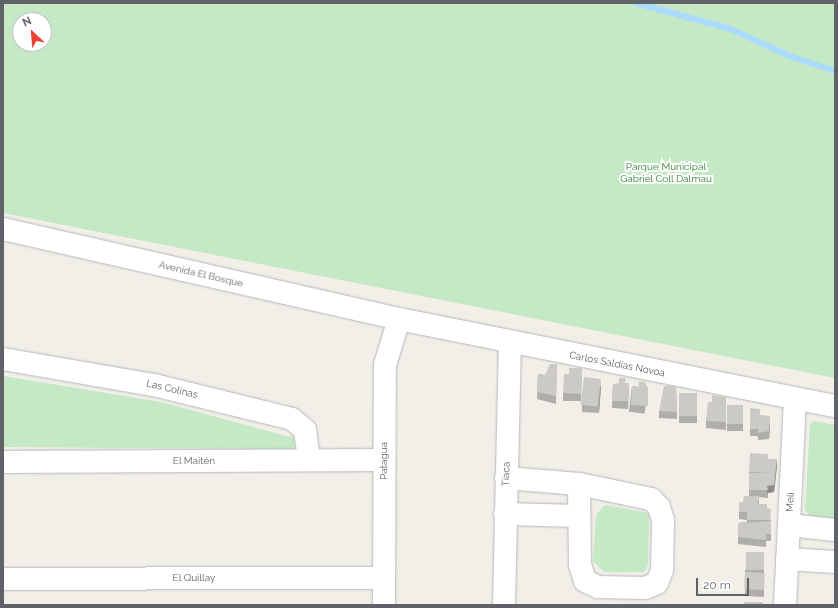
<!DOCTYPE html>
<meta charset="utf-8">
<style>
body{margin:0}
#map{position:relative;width:838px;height:608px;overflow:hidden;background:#f1efe8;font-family:Raleway,sans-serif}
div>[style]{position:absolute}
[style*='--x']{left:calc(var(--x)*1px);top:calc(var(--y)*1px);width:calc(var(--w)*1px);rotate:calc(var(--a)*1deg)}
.green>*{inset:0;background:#c5e8c5}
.stream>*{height:5.5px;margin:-2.75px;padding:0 2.75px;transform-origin:2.75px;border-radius:2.75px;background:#aadaff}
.roads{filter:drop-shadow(0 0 1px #b5b8bc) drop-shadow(0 0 1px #b5b8bc)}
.minor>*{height:22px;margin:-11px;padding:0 11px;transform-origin:11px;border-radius:11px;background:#fff}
.wall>*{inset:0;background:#afaea9;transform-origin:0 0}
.shaded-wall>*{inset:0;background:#8f8d8a}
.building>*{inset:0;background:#cccac5;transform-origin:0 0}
span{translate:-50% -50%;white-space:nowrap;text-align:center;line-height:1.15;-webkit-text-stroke:4px #fff;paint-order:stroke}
.park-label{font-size:10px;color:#348238}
.street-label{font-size:10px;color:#5f6368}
.frame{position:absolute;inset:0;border:4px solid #5f6368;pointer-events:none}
.north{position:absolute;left:12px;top:12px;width:40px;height:40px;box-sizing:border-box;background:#fff;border:1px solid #bfc1c3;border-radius:50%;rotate:334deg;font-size:11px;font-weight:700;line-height:16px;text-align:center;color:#5f6368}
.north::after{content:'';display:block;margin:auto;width:14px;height:18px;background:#ea4335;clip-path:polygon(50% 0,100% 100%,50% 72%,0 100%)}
.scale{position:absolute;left:696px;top:578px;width:53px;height:18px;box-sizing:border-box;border:2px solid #5f6368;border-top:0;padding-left:5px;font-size:12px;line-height:14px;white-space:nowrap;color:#5f6368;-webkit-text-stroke:3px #fff;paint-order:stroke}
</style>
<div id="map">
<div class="green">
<div style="clip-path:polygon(evenodd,3px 3px,835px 3px,835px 378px,3px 213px,3px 3px,20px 20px,44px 20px,44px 44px,20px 44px,20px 20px)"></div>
<div style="clip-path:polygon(3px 376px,161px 402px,294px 438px,295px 449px,3px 447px)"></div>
<div style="clip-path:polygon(814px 421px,835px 425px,835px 518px,810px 516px,805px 510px,810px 424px)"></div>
<div style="clip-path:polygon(605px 505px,645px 512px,649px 516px,648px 565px,644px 572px,604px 572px,593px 561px,596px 515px)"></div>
</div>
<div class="stream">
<div style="--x:636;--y:3;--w:98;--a:15.3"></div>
<div style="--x:731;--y:29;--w:65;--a:24.6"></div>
<div style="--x:790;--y:56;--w:47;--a:18.4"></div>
</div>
<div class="roads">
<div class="minor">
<div style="--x:3;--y:229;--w:406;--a:12.8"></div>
<div style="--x:399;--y:319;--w:445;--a:11.3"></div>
<div style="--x:3;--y:359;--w:153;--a:9.8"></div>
<div style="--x:154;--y:385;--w:142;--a:13.8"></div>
<div style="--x:292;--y:419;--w:17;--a:40"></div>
<div style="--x:305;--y:430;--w:30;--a:82"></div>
<div style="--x:3;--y:462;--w:381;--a:-0.3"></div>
<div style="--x:506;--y:478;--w:73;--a:4.7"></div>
<div style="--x:579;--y:484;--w:74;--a:11.8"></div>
<div style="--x:651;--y:499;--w:11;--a:45"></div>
<div style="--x:659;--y:507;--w:14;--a:73"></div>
<div style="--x:663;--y:520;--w:50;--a:91.1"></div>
<div style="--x:662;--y:570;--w:14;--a:111"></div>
<div style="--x:657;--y:583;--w:13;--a:157"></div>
<div style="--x:645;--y:588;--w:47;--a:-178.8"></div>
<div style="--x:598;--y:587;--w:14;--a:-155"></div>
<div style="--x:585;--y:581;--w:17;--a:-107"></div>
<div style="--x:580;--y:565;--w:81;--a:-90.7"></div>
<div style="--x:505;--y:514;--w:74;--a:1.5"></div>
<div style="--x:789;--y:525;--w:46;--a:6.2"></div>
<div style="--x:787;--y:559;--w:48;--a:3.6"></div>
<div style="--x:3;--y:579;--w:381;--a:-0.2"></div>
<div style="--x:384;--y:605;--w:240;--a:-89.8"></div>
<div style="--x:385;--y:365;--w:48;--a:-73.1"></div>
<div style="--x:504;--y:605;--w:262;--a:-88.7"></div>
<div style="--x:785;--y:605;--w:206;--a:-87.2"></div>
</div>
</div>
<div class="wall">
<div style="clip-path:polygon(557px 364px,556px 404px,537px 399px,538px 374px,545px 375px)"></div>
<div style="clip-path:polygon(582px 368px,581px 401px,563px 401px,563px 393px,569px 374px)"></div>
<div style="clip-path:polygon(626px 383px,629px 390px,628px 409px,612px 408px,613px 384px)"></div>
<div style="clip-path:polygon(601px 386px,599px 413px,582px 412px,582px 405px)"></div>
<div style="left:632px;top:386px;width:16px;height:26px;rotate:7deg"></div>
<div style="clip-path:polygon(676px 386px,677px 419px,659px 418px,659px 411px)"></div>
<div style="left:697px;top:393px;width:30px;height:18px;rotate:90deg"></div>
<div style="clip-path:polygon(726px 397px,726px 430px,706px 428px,706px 421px,712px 402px)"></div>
<div style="left:727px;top:405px;width:16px;height:26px"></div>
<div style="clip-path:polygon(750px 408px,770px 423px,769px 439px,758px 440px,758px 436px,750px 436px)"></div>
<div style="clip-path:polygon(768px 459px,777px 466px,774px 492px,768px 493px,768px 498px,759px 497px,759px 504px,767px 508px,771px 521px,771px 541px,766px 541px,766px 547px,738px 544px,738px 523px,747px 522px,747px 520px,739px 519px,739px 502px,743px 502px,749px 496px,749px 472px)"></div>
<div style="clip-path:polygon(764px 552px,764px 597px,745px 596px,745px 570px)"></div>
</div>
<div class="shaded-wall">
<div style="clip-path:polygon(601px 379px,601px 386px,599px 413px,599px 405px)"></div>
<div style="clip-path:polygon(770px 416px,770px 423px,769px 439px,769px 431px)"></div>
<div style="clip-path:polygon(777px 459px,777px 466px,774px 492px,767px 493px,767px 486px)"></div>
</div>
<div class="building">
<div style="clip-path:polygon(550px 364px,557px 364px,556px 396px,537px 392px,538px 374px,545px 375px)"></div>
<div style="clip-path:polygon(569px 368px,582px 368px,581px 394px,563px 393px,564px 374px,569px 374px)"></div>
<div style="left:584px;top:377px;width:17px;height:28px;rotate:7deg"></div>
<div style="clip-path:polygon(619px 378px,626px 378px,625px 383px,629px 383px,628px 401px,612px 401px,613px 384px,619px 384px)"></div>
<div style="clip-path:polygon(639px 381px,645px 382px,648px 388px,648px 406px,631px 405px,632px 386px,639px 387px)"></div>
<div style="clip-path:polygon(664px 386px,676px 386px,677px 412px,659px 411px)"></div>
<div style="left:697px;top:393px;width:23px;height:18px;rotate:90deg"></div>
<div style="clip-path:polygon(712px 395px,726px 397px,726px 422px,706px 421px,708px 402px,712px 402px)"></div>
<div style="left:727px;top:405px;width:16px;height:19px"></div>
<div style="clip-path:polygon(750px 408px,760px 409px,760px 415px,770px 416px,769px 431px,758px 433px,758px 429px,750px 429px)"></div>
<div style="clip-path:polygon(750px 453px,768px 454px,768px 459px,777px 459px,774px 485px,767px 486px,768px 490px,749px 490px,749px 473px,772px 473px,749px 472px)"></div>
<div style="clip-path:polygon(744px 496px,759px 496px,758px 504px,767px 504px,767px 508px,771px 509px,770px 520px,747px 520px,747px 512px,739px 512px,739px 502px,743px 502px)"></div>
<div style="clip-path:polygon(771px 521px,771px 534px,766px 534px,766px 540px,738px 537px,738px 523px)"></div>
<div style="left:746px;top:552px;width:18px;height:18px"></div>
<div style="left:745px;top:572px;width:20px;height:17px;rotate:3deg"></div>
<div style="left:744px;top:602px;width:19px;height:3px"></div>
</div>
<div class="park-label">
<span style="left:666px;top:172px">Parque Municipal<br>Gabriel Coll Dalmau</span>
</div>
<div class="street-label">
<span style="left:201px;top:274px;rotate:13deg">Avenida El Bosque</span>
<span style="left:617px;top:364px;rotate:11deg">Carlos Saldías Novoa</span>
<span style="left:172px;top:389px;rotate:13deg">Las Colinas</span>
<span style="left:194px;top:461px">El Maitén</span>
<span style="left:384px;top:461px;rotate:-90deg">Patagua</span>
<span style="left:506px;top:474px;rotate:-88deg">Tiaca</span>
<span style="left:790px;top:502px;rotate:-87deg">Meli</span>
<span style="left:194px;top:578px">El Quillay</span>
</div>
<div class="frame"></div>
<div class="north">N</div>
<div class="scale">20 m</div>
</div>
